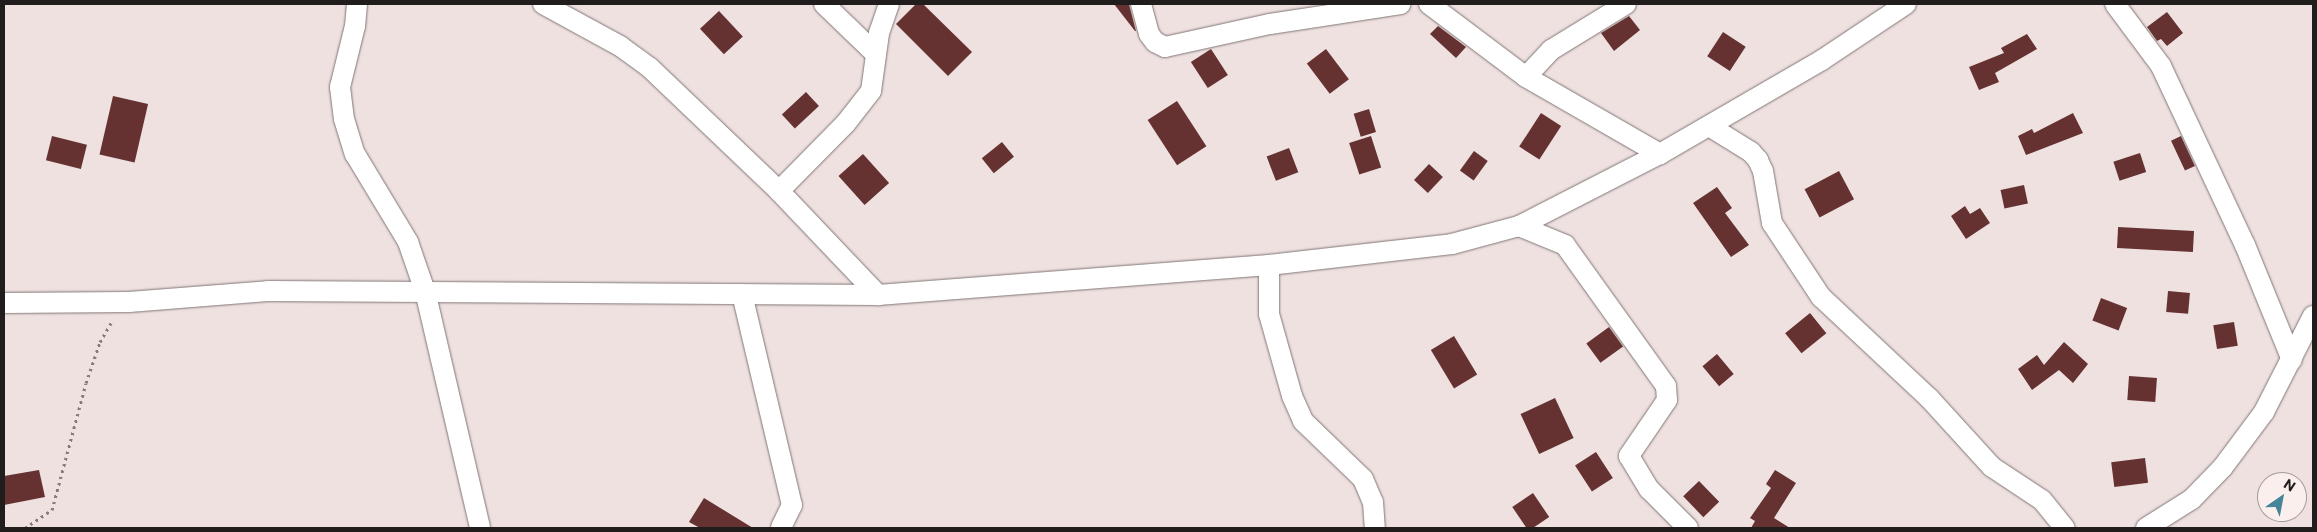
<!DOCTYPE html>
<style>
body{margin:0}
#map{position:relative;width:2317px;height:532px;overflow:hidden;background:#eee1e0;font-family:Commissioner,sans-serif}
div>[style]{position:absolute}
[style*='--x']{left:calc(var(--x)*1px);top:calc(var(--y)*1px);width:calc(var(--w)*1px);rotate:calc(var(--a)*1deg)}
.building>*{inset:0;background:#653231;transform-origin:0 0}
.path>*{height:3px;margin-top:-1.5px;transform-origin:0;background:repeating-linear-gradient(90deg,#847c7b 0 2.5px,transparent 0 6.5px)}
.roads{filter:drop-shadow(0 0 1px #817675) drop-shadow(0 0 1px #817675)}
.street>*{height:20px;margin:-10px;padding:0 10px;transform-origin:10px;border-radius:10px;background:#fff}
span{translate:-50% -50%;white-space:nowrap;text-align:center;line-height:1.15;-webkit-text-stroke:5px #fbefee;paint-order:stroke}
.frame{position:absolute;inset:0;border:5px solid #211d1d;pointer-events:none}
.north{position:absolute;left:2257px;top:472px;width:50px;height:50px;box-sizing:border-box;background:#fbefee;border:1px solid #a49b9a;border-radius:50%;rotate:33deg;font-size:14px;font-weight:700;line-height:20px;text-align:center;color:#211d1d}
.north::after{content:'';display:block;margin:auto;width:18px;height:22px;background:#458499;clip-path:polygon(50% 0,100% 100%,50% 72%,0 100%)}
</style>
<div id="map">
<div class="building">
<div style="clip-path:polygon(916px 4px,923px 4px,972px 52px,948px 76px,896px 24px)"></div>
<div style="clip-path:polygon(1114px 4px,1129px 4px,1136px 31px,1135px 31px)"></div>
<div style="left:719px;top:11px;width:35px;height:26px;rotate:47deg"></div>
<div style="clip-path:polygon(2167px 12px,2183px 33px,2167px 46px,2161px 39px,2157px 41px,2147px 27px)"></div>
<div style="clip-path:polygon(1629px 16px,1640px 30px,1614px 51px,1601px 33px)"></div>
<div style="clip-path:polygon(1438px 26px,1466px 47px,1456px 58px,1430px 34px)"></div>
<div style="left:1723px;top:32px;width:27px;height:29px;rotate:33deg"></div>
<div style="clip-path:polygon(2027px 34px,2037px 49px,1995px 73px,1999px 82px,1979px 90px,1969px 67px,2004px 53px,2001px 48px)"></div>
<div style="left:1211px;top:49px;width:31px;height:24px;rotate:57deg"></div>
<div style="left:1326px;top:49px;width:38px;height:24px;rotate:53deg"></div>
<div style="left:806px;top:92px;width:19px;height:33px;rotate:47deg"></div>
<div style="left:113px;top:96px;width:36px;height:60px;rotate:13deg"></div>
<div style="left:1177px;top:101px;width:54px;height:35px;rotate:57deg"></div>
<div style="left:1369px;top:109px;width:24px;height:16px;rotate:73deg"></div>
<div style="left:1541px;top:113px;width:24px;height:40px;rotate:33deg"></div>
<div style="clip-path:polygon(2073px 113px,2083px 133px,2026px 155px,2018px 136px,2032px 129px,2034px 133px)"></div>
<div style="left:52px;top:136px;width:36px;height:25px;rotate:14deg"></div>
<div style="left:1371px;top:136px;width:33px;height:23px;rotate:72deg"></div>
<div style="left:2181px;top:136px;width:33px;height:11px;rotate:65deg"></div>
<div style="left:1002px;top:142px;width:19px;height:26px;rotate:51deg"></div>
<div style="left:1289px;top:148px;width:26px;height:24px;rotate:69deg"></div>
<div style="left:1474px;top:151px;width:17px;height:24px;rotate:36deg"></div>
<div style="left:2140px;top:153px;width:20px;height:28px;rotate:72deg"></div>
<div style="left:863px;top:154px;width:39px;height:33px;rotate:48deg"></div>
<div style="left:1429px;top:164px;width:19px;height:22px;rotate:43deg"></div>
<div style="left:1839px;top:171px;width:32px;height:39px;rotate:62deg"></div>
<div style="left:2024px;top:185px;width:19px;height:24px;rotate:78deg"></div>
<div style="clip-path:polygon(1717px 187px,1732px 208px,1725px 213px,1749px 245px,1731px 257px,1693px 203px)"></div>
<div style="clip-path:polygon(1965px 206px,1970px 214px,1980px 208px,1990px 223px,1966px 239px,1951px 216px)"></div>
<div style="left:2194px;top:231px;width:21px;height:76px;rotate:93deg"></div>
<div style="left:2168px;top:291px;width:22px;height:21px;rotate:5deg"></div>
<div style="left:2101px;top:298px;width:28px;height:24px;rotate:21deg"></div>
<div style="left:1810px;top:313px;width:26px;height:32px;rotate:51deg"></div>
<div style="left:2234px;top:322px;width:24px;height:21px;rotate:81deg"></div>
<div style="left:1609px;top:327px;width:24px;height:28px;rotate:54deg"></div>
<div style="left:1454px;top:336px;width:45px;height:27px;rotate:59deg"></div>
<div style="clip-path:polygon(2064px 342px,2088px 364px,2073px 383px,2059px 370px,2032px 390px,2018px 369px,2037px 355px,2044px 365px)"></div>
<div style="left:1717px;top:354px;width:26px;height:19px;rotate:50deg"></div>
<div style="left:2129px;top:376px;width:28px;height:24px;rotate:4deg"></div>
<div style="left:1555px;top:398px;width:44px;height:38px;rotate:65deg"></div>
<div style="left:1596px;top:452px;width:31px;height:25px;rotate:57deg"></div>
<div style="left:2145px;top:458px;width:25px;height:34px;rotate:83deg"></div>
<div style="clip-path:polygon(39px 470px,45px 497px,4px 505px,4px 476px)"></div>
<div style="clip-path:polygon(1775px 470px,1796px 483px,1774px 518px,1790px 528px,1751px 528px,1755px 521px,1750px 518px,1771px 488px,1766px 484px)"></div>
<div style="left:1699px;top:481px;width:29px;height:22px;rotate:46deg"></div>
<div style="left:1533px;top:493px;width:29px;height:25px;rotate:56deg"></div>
<div style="clip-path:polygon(704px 498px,753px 528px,700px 528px,689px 522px)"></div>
</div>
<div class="path">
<div style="--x:25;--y:528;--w:32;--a:-34"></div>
<div style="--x:52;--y:510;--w:131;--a:-75"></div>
<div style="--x:86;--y:383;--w:43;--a:-71.1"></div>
<div style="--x:100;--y:342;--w:24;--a:-60"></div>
</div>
<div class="roads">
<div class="street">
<div style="--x:357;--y:4;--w:22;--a:95"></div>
<div style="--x:355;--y:26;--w:63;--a:103.8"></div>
<div style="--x:340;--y:87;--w:32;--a:83"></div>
<div style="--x:344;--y:119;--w:37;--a:73"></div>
<div style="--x:355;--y:154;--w:103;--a:58.9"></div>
<div style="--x:408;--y:242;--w:52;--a:70.9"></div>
<div style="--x:425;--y:291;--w:243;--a:76.9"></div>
<div style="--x:543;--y:4;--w:88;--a:28.6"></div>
<div style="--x:620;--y:46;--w:37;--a:36"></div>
<div style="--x:650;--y:68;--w:178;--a:43.6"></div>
<div style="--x:779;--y:191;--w:144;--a:46.4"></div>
<div style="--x:824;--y:4;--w:72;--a:43.9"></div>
<div style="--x:1141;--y:4;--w:31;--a:75"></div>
<div style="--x:1149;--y:34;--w:10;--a:53"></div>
<div style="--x:1155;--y:42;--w:11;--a:27"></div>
<div style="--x:1165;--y:47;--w:107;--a:-12.4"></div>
<div style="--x:1270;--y:24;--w:132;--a:-8.7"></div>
<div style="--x:1429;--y:4;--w:121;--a:37"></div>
<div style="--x:1626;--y:4;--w:88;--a:148.5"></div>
<div style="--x:1551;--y:50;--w:37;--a:133"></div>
<div style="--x:1526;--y:77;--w:155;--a:29.9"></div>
<div style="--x:2115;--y:4;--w:77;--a:53.4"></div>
<div style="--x:2161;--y:66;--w:198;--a:64.9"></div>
<div style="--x:2245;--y:245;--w:124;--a:67.8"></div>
<div style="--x:1709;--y:126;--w:49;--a:31.8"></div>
<div style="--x:1751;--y:152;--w:11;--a:49"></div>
<div style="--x:1758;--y:160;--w:12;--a:66"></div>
<div style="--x:1763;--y:171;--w:53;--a:80.2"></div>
<div style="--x:1772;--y:223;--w:89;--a:56.5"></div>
<div style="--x:1821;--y:297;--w:148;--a:43.1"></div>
<div style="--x:1929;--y:398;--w:93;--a:47.6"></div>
<div style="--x:1992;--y:467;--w:60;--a:33.4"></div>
<div style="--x:2042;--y:500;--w:36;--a:51"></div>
<div style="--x:779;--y:191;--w:95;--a:-45.4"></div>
<div style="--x:846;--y:123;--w:41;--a:-52"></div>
<div style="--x:871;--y:91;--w:59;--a:-82.1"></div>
<div style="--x:879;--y:33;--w:31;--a:-71"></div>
<div style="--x:1519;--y:226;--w:50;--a:22.4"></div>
<div style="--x:1565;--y:245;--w:173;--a:54.4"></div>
<div style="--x:1666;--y:386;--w:14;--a:86"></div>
<div style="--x:1667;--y:400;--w:68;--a:124.2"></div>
<div style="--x:1629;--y:456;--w:39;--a:59"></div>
<div style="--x:1649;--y:489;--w:55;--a:45"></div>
<div style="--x:1269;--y:265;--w:49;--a:90"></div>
<div style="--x:1269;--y:314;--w:85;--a:74.3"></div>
<div style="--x:1292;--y:396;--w:27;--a:66"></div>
<div style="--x:1303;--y:421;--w:83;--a:44"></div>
<div style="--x:1363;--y:479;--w:25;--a:67"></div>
<div style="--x:1373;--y:502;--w:26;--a:86"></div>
<div style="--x:742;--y:294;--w:217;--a:76.7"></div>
<div style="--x:792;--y:505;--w:25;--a:116"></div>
<div style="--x:4;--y:303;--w:125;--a:-0.5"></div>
<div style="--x:129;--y:302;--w:139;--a:-4.5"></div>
<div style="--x:268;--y:291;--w:610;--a:0.38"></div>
<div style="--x:878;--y:295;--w:392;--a:-4.4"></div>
<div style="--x:1269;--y:265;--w:184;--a:-6.5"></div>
<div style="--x:1452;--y:244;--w:69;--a:-15"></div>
<div style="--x:1519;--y:226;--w:158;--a:-27.1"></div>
<div style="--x:1660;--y:154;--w:187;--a:-30.1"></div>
<div style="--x:1822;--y:60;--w:101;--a:-33.7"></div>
<div style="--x:2146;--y:528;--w:54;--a:-32.2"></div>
<div style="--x:2192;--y:499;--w:45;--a:-45.9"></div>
<div style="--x:2223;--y:467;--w:69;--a:-53.3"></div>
<div style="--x:2264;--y:412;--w:108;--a:-63"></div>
</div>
</div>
<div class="frame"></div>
<div class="north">N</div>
</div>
